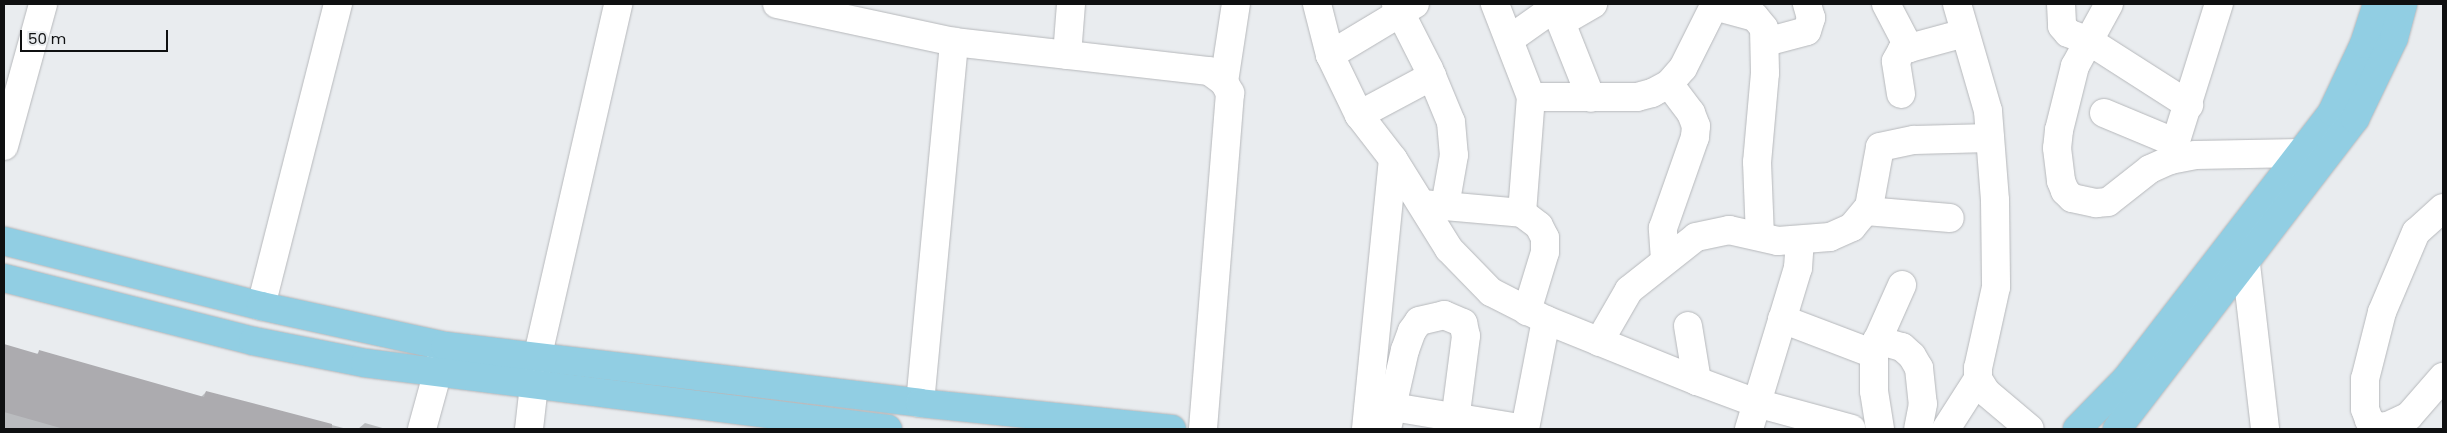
<!DOCTYPE html>
<style>
body{margin:0}
#map{position:relative;width:2447px;height:433px;overflow:hidden;background:#e9ecef;font-family:Poppins,sans-serif}
div>[style]{position:absolute}
[style*='--x']{left:calc(var(--x)*1px);top:calc(var(--y)*1px);width:calc(var(--w)*1px);rotate:calc(var(--a)*1deg)}
.shadow>*{inset:0;background:#0003}
.building>*{inset:0;background:#acabaf}
.roads{filter:drop-shadow(0 0 1px #b6b8bb) drop-shadow(0 0 1px #b6b8bb)}
.minor>*{height:28px;margin:-14px;padding:0 14px;transform-origin:14px;border-radius:14px;background:#fff}
.major>*{height:28px;margin:-14px;padding:0 14px;transform-origin:14px;border-radius:14px;background:#91cee3}
span{translate:-50% -50%;white-space:nowrap;text-align:center;line-height:1.15;-webkit-text-stroke:5px #e9ecef;paint-order:stroke}
.frame{position:absolute;inset:0;border:5px solid #0f1011;pointer-events:none}
.scale{position:absolute;left:20px;top:30px;width:148px;height:22px;box-sizing:border-box;border:2px solid #0f1011;border-top:0;padding-left:6px;font-size:15px;line-height:18px;white-space:nowrap;color:#0f1011;-webkit-text-stroke:4px #e9ecef;paint-order:stroke}
</style>
<div id="map">
<div class="shadow">
<div style="clip-path:polygon(4px 346px,36px 355px,40px 351px,200px 398px,206px 392px,347px 429px,4px 429px)"></div>
<div style="clip-path:polygon(365px 423px,386px 429px,358px 429px)"></div>
</div>
<div class="building">
<div style="clip-path:polygon(4px 344px,38px 354px,39px 350px,204px 397px,206px 391px,332px 424px,332px 429px,64px 429px,4px 412px)"></div>
</div>
<div class="roads">
<div class="minor">
<div style="--x:777;--y:4;--w:181;--a:12.1"></div>
<div style="--x:954;--y:42;--w:257;--a:6.5"></div>
<div style="--x:1209;--y:71;--w:19;--a:36"></div>
<div style="--x:1224;--y:82;--w:13;--a:61"></div>
<div style="--x:1230;--y:93;--w:337;--a:94.6"></div>
<div style="--x:1317;--y:4;--w:53;--a:75.7"></div>
<div style="--x:1330;--y:55;--w:67;--a:64.2"></div>
<div style="--x:1359;--y:115;--w:56;--a:52.3"></div>
<div style="--x:1393;--y:159;--w:106;--a:58.1"></div>
<div style="--x:1449;--y:249;--w:60;--a:45.7"></div>
<div style="--x:1491;--y:292;--w:62;--a:27"></div>
<div style="--x:1546;--y:320;--w:163;--a:22"></div>
<div style="--x:1697;--y:381;--w:63;--a:20.4"></div>
<div style="--x:1756;--y:403;--w:99;--a:15.2"></div>
<div style="--x:1396;--y:4;--w:73;--a:63.1"></div>
<div style="--x:1429;--y:69;--w:57;--a:67.5"></div>
<div style="--x:1451;--y:122;--w:33;--a:85"></div>
<div style="--x:1454;--y:155;--w:52;--a:100"></div>
<div style="--x:1886;--y:4;--w:50;--a:62.4"></div>
<div style="--x:1957;--y:4;--w:111;--a:73.8"></div>
<div style="--x:1988;--y:111;--w:89;--a:85.5"></div>
<div style="--x:1995;--y:200;--w:87;--a:89.3"></div>
<div style="--x:1996;--y:287;--w:83;--a:102.5"></div>
<div style="--x:1978;--y:368;--w:11;--a:90"></div>
<div style="--x:1978;--y:379;--w:15;--a:58"></div>
<div style="--x:1986;--y:392;--w:57;--a:40.1"></div>
<div style="--x:2061;--y:4;--w:22;--a:87"></div>
<div style="--x:2062;--y:26;--w:9;--a:49"></div>
<div style="--x:2068;--y:33;--w:22;--a:21"></div>
<div style="--x:2089;--y:41;--w:119;--a:32.6"></div>
<div style="--x:2109;--y:4;--w:71;--a:118.7"></div>
<div style="--x:2075;--y:66;--w:66;--a:104"></div>
<div style="--x:2059;--y:130;--w:18;--a:96"></div>
<div style="--x:2057;--y:148;--w:33;--a:83"></div>
<div style="--x:2061;--y:181;--w:11;--a:68"></div>
<div style="--x:2065;--y:191;--w:10;--a:45"></div>
<div style="--x:2072;--y:198;--w:25;--a:12"></div>
<div style="--x:2096;--y:203;--w:12;--a:-5"></div>
<div style="--x:2108;--y:202;--w:53;--a:-38.2"></div>
<div style="--x:2150;--y:169;--w:22;--a:-24"></div>
<div style="--x:2170;--y:160;--w:25;--a:-11"></div>
<div style="--x:2195;--y:155;--w:106;--a:-1.1"></div>
<div style="--x:1714;--y:6;--w:42;--a:15"></div>
<div style="--x:1755;--y:17;--w:14;--a:51"></div>
<div style="--x:1764;--y:28;--w:45;--a:88.7"></div>
<div style="--x:1765;--y:73;--w:89;--a:95.1"></div>
<div style="--x:1757;--y:162;--w:74;--a:87.7"></div>
<div style="--x:1562;--y:22;--w:36;--a:-30"></div>
<div style="--x:1510;--y:39;--w:42;--a:-35.2"></div>
<div style="--x:1544;--y:15;--w:14;--a:0"></div>
<div style="--x:1558;--y:15;--w:89;--a:68.3"></div>
<div style="--x:1766;--y:42;--w:42;--a:-15"></div>
<div style="--x:1807;--y:31;--w:14;--a:-73"></div>
<div style="--x:1811;--y:18;--w:15;--a:-106"></div>
<div style="--x:1067;--y:55;--w:51;--a:-85.5"></div>
<div style="--x:1330;--y:55;--w:99;--a:-31"></div>
<div style="--x:1224;--y:82;--w:79;--a:-81.3"></div>
<div style="--x:1901;--y:94;--w:33;--a:-99"></div>
<div style="--x:1896;--y:61;--w:13;--a:-61"></div>
<div style="--x:1902;--y:50;--w:65;--a:-15.1"></div>
<div style="--x:1531;--y:97;--w:106;--a:0"></div>
<div style="--x:1637;--y:97;--w:16;--a:-15"></div>
<div style="--x:1652;--y:93;--w:19;--a:-28"></div>
<div style="--x:1669;--y:84;--w:21;--a:-49"></div>
<div style="--x:1683;--y:68;--w:72;--a:-63.4"></div>
<div style="--x:2104;--y:113;--w:78;--a:22.6"></div>
<div style="--x:1359;--y:115;--w:83;--a:-28.1"></div>
<div style="--x:4;--y:146;--w:147;--a:-74.6"></div>
<div style="--x:2170;--y:160;--w:164;--a:-72.6"></div>
<div style="--x:1422;--y:204;--w:100;--a:5.1"></div>
<div style="--x:1522;--y:213;--w:116;--a:-85.6"></div>
<div style="--x:1531;--y:97;--w:100;--a:-111.2"></div>
<div style="--x:2443;--y:208;--w:36;--a:138"></div>
<div style="--x:2416;--y:232;--w:87;--a:113"></div>
<div style="--x:2382;--y:312;--w:69;--a:104.2"></div>
<div style="--x:2365;--y:379;--w:30;--a:90"></div>
<div style="--x:2365;--y:409;--w:12;--a:70"></div>
<div style="--x:2369;--y:420;--w:11;--a:41"></div>
<div style="--x:2377;--y:427;--w:11;--a:-5"></div>
<div style="--x:2388;--y:426;--w:23;--a:-25"></div>
<div style="--x:2409;--y:416;--w:52;--a:-48.9"></div>
<div style="--x:1866;--y:211;--w:84;--a:4.8"></div>
<div style="--x:1522;--y:213;--w:21;--a:37"></div>
<div style="--x:1539;--y:226;--w:13;--a:63"></div>
<div style="--x:1545;--y:238;--w:14;--a:90"></div>
<div style="--x:1545;--y:252;--w:62;--a:107"></div>
<div style="--x:1665;--y:260;--w:32;--a:-94"></div>
<div style="--x:1663;--y:228;--w:96;--a:-70.6"></div>
<div style="--x:1695;--y:137;--w:11;--a:-85"></div>
<div style="--x:1696;--y:126;--w:14;--a:-111"></div>
<div style="--x:1691;--y:113;--w:36;--a:-127"></div>
<div style="--x:2246;--y:264;--w:166;--a:83.4"></div>
<div style="--x:261;--y:306;--w:312;--a:-75.7"></div>
<div style="--x:1782;--y:319;--w:98;--a:20.8"></div>
<div style="--x:1688;--y:326;--w:56;--a:80.7"></div>
<div style="--x:1877;--y:340;--w:26;--a:16"></div>
<div style="--x:1902;--y:347;--w:13;--a:42"></div>
<div style="--x:1912;--y:356;--w:14;--a:60"></div>
<div style="--x:1919;--y:368;--w:36;--a:84"></div>
<div style="--x:1923;--y:404;--w:25;--a:101"></div>
<div style="--x:1599;--y:342;--w:60;--a:-60"></div>
<div style="--x:1629;--y:290;--w:85;--a:-38.3"></div>
<div style="--x:1696;--y:237;--w:34;--a:-12"></div>
<div style="--x:1729;--y:230;--w:50;--a:12.7"></div>
<div style="--x:1778;--y:241;--w:52;--a:-4.4"></div>
<div style="--x:1830;--y:237;--w:24;--a:-24"></div>
<div style="--x:1852;--y:227;--w:26;--a:-50"></div>
<div style="--x:1869;--y:207;--w:61;--a:-79.6"></div>
<div style="--x:1880;--y:147;--w:35;--a:-12"></div>
<div style="--x:1914;--y:140;--w:76;--a:-1.5"></div>
<div style="--x:920;--y:403;--w:363;--a:-84.6"></div>
<div style="--x:1369;--y:403;--w:158;--a:9.5"></div>
<div style="--x:1525;--y:429;--w:111;--a:-79.1"></div>
<div style="--x:422;--y:429;--w:83;--a:-74.6"></div>
<div style="--x:529;--y:429;--w:70;--a:-83.5"></div>
<div style="--x:537;--y:359;--w:364;--a:-77.1"></div>
<div style="--x:1366;--y:429;--w:271;--a:-84.3"></div>
<div style="--x:1387;--y:429;--w:81;--a:-77.2"></div>
<div style="--x:1405;--y:350;--w:20;--a:-70"></div>
<div style="--x:1412;--y:331;--w:12;--a:-55"></div>
<div style="--x:1419;--y:321;--w:26;--a:-13"></div>
<div style="--x:1444;--y:315;--w:21;--a:23"></div>
<div style="--x:1463;--y:323;--w:13;--a:77"></div>
<div style="--x:1466;--y:336;--w:94;--a:97.4"></div>
<div style="--x:1749;--y:429;--w:168;--a:-73.1"></div>
<div style="--x:1798;--y:268;--w:27;--a:-86"></div>
<div style="--x:1880;--y:429;--w:38;--a:-99"></div>
<div style="--x:1874;--y:391;--w:43;--a:-90"></div>
<div style="--x:1874;--y:348;--w:69;--a:-66"></div>
<div style="--x:1946;--y:429;--w:59;--a:-57.4"></div>
</div>
<div class="major">
<div style="--x:4;--y:241;--w:265;--a:14.2"></div>
<div style="--x:261;--y:306;--w:188;--a:12.3"></div>
<div style="--x:445;--y:346;--w:478;--a:6.8"></div>
<div style="--x:920;--y:403;--w:253;--a:5.9"></div>
<div style="--x:4;--y:278;--w:257;--a:14.2"></div>
<div style="--x:253;--y:341;--w:114;--a:11.1"></div>
<div style="--x:365;--y:363;--w:527;--a:7.19"></div>
<div style="--x:2077;--y:429;--w:70;--a:-45.6"></div>
<div style="--x:2126;--y:379;--w:337;--a:-52.3"></div>
<div style="--x:2332;--y:112;--w:75;--a:-64.8"></div>
<div style="--x:2364;--y:44;--w:42;--a:-72"></div>
<div style="--x:2117;--y:429;--w:391;--a:-52.5"></div>
<div style="--x:2355;--y:119;--w:90;--a:-64.3"></div>
<div style="--x:2394;--y:38;--w:35;--a:-75"></div>
</div>
</div>
<div class="frame"></div>
<div class="scale">50 m</div>
</div>
